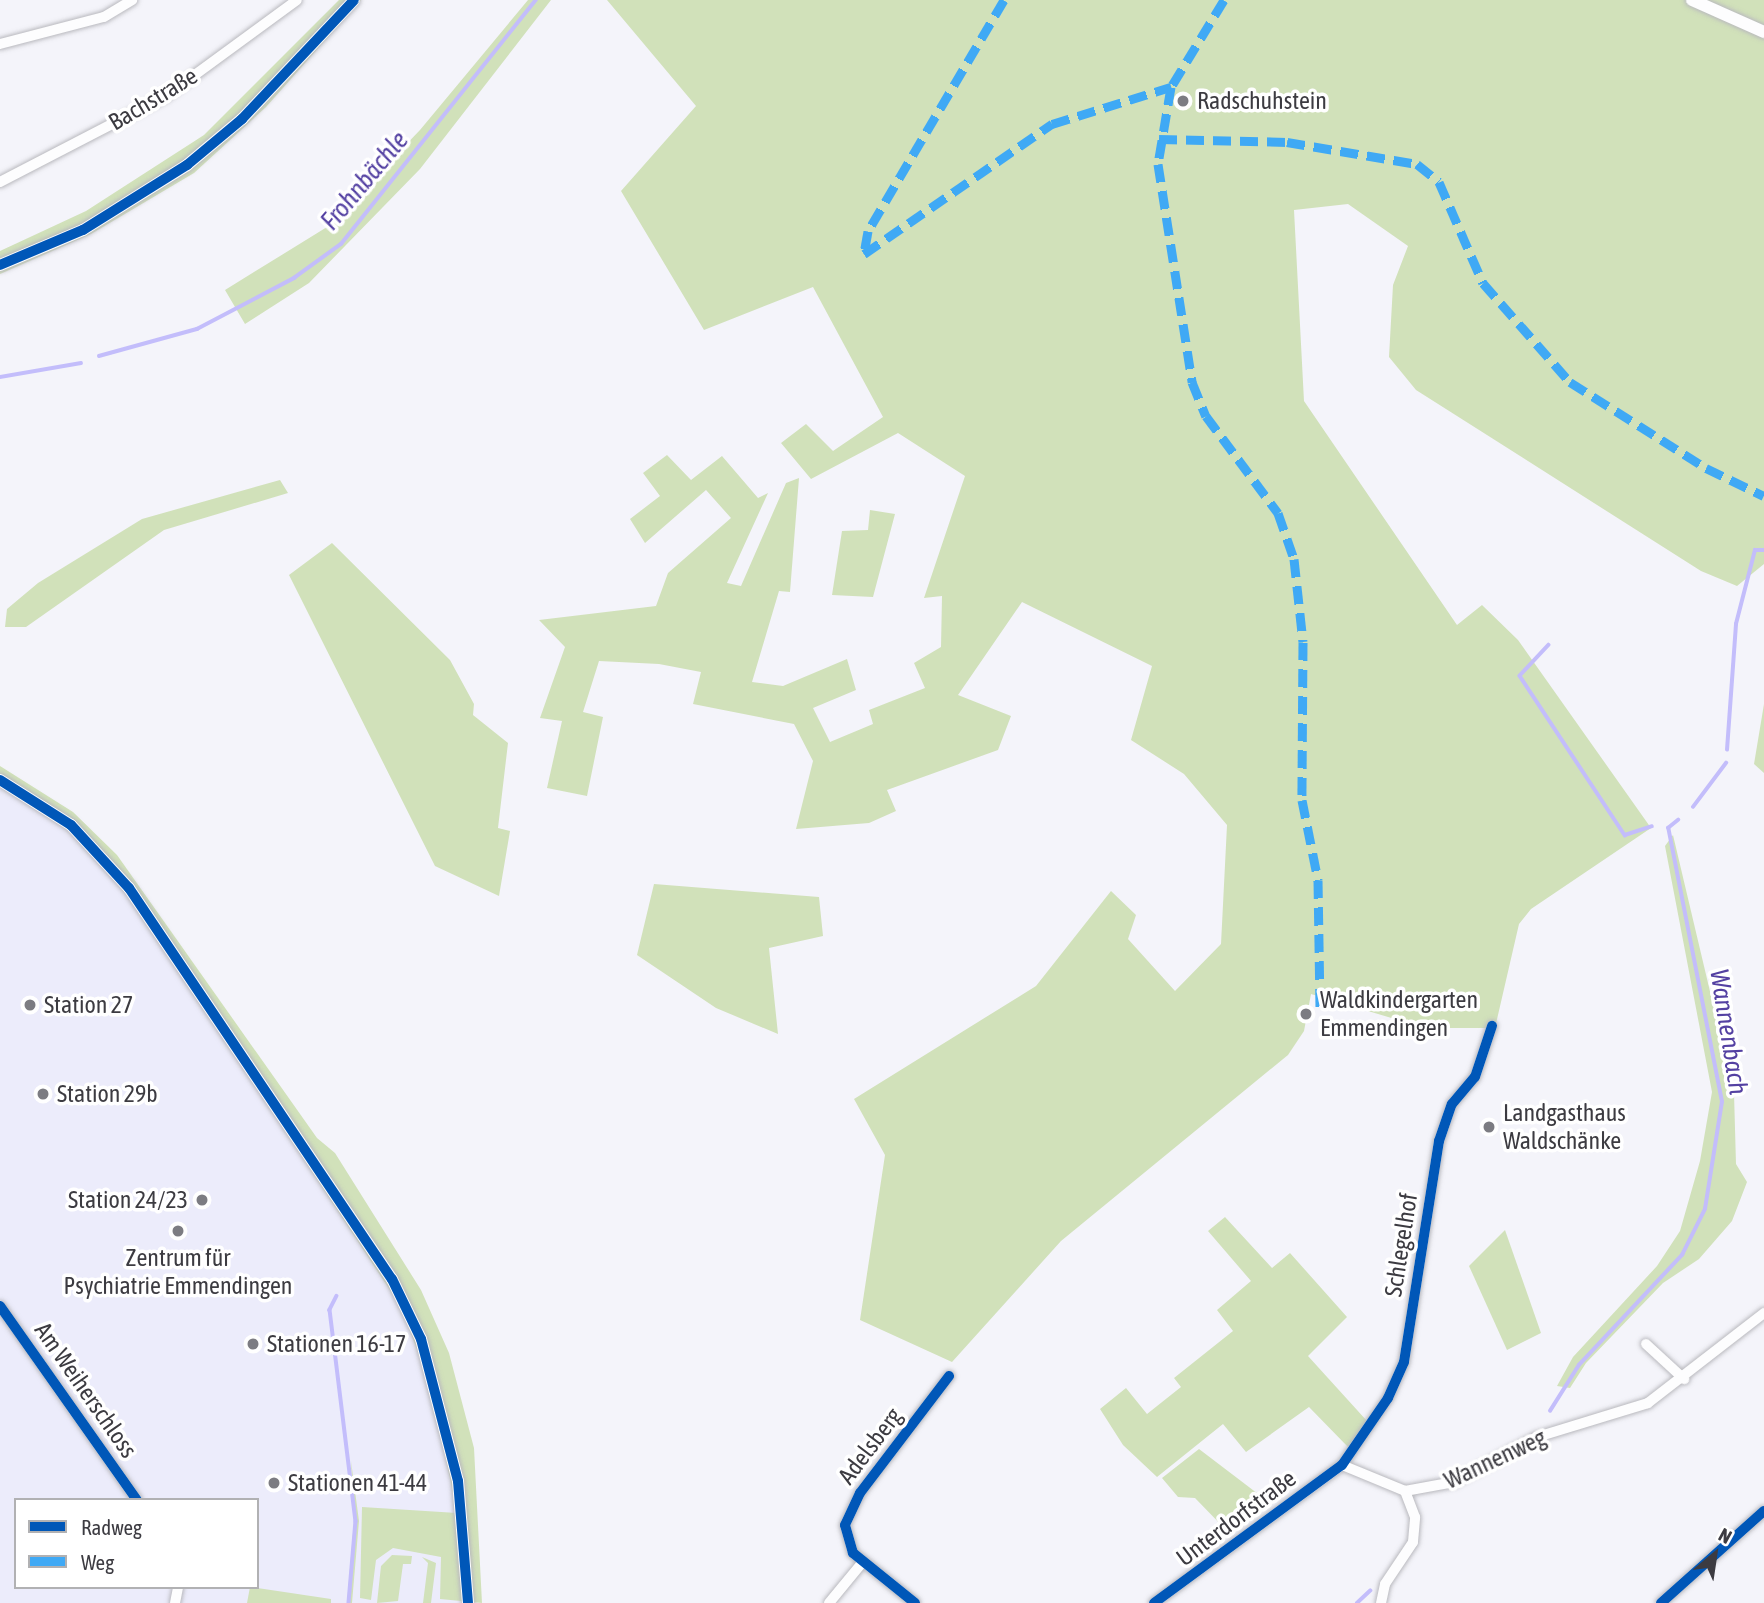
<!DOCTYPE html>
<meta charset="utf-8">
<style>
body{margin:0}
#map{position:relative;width:1764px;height:1603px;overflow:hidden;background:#f4f4fa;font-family:"Asap Condensed",sans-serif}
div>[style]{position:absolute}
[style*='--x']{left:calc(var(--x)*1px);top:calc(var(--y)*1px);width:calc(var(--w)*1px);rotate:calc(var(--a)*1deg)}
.built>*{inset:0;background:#ececfb}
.green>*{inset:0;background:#d1e1ba}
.stream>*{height:3.5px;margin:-1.75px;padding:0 1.75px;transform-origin:1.75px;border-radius:1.75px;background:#c3bdfb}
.roads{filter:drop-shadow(0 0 2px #b9b9be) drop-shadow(0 0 2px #b9b9be)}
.minor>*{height:10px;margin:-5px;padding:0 5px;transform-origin:5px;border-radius:5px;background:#fdfdfe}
.tertiary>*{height:12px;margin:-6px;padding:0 6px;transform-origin:6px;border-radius:6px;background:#fdfdfe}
.quiet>*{height:9px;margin-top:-4.5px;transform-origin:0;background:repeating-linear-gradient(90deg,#3fa9f5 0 18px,transparent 0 27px)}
.cycleway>*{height:10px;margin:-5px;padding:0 5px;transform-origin:5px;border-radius:5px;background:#0057b8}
.dots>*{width:19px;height:19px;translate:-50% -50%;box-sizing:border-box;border:4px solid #fff;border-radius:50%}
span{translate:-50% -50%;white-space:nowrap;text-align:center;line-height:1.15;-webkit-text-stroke:7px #fff;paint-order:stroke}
.street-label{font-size:24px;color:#3c3b41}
.poi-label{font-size:24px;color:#3c3b41}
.left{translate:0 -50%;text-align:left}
.right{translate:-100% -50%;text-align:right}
.water-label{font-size:26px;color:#5441a2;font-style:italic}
.legend{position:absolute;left:14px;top:1498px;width:245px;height:91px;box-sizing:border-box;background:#fff;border:2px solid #b1b1b3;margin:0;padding:9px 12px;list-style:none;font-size:21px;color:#3c3b41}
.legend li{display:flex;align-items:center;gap:14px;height:35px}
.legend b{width:35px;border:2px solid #b1b1b3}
.north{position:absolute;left:1680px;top:1519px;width:70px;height:70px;-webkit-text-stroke:5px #fff;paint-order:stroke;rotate:29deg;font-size:19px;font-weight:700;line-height:28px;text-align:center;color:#3c3b41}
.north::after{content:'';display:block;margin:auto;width:24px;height:32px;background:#3c3b41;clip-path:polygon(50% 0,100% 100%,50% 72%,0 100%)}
</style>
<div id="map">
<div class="built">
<div style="clip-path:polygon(evenodd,0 785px,86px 843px,127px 891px,401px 1307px,431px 1387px,457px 1514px,460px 1603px,0 1603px,0 785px,16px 1500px,257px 1500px,257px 1587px,16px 1587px,16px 1500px)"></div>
</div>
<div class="green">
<div style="clip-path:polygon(339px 0,361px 0,266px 107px,194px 173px,91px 234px,0 274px,0 251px,86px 211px,204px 135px)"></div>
<div style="clip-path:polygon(528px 0,551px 0,420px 169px,309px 283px,245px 324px,225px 290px,327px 227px,420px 130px)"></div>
<div style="clip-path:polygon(607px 0,1764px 0,1764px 564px,1737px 586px,1701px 571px,1416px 390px,1389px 357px,1393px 285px,1408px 246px,1348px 204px,1294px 210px,1304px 401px,1457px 625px,1482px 605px,1518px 640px,1651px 828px,1531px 909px,1519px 924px,1495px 1028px,1425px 1028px,1311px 994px,1304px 1031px,1288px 1055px,1061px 1241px,952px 1362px,860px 1320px,885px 1155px,854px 1099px,1036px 986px,1111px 891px,1136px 915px,1128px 939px,1175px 991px,1221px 944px,1227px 825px,1184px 774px,1131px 740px,1152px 666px,1022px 602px,958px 695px,1011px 716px,998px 750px,887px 790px,896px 811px,869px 823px,796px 829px,813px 761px,794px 724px,693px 704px,701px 672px,659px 664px,599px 661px,583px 712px,603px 717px,587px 796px,547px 788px,562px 721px,540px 718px,565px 647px,539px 620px,656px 606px,668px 573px,731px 518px,706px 490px,645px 543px,630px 519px,660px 496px,643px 473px,667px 455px,691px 480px,722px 456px,758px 498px,768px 493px,727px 583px,741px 586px,786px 483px,799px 478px,790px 592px,779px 591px,752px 682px,783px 686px,847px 659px,856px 690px,813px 708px,830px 742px,873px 724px,869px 710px,925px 688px,914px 663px,941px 647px,942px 596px,924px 598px,965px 476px,898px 433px,811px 479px,781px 443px,806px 424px,833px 451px,883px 417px,813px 287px,704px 330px,621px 191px,696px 106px)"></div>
<div style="clip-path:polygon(280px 480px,288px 493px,164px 530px,26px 627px,5px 627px,7px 609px,38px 583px,142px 519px)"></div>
<div style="clip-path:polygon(870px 510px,895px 514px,873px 597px,832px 595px,842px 531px,868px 530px)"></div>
<div style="clip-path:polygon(332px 543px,450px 660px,474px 704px,473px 715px,508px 743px,498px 828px,510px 831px,499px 896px,435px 866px,289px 575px)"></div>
<div style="clip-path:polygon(1764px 704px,1764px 773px,1754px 764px)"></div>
<div style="clip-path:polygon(0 766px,73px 812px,117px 855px,317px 1138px,335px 1153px,421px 1290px,449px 1353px,474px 1448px,482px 1603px,440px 1599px,441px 1557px,393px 1548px,376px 1560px,371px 1600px,360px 1598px,362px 1507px,457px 1513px,431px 1387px,401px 1307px,127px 891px,86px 842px,0 785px)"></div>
<div style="clip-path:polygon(1673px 835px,1734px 1093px,1736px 1164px,1747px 1182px,1732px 1221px,1699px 1259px,1663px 1283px,1586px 1363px,1570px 1388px,1557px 1386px,1573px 1357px,1657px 1266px,1680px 1231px,1700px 1161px,1712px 1092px,1665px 846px)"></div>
<div style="clip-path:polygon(654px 884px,819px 897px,823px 936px,769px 948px,778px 1034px,716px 1008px,637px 955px)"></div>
<div style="clip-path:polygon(1225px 1217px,1272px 1268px,1290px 1253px,1347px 1317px,1308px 1356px,1367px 1421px,1348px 1447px,1309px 1407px,1246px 1452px,1223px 1424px,1157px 1477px,1123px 1445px,1100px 1409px,1126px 1388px,1147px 1414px,1181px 1387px,1174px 1378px,1233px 1331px,1217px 1310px,1251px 1281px,1208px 1231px)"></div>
<div style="clip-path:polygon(1505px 1230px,1541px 1333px,1507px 1350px,1469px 1266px)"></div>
<div style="clip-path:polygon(1199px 1449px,1266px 1500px,1229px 1533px,1195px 1498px,1178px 1497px,1162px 1478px)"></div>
<div style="clip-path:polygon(351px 1461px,359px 1521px,352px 1603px,347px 1603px,354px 1521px)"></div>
<div style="clip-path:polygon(392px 1555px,412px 1556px,411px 1564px,403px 1564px,398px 1601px,377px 1603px,381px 1566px)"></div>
<div style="clip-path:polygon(422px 1557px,436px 1563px,431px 1603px,423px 1603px,428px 1563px)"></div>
<div style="clip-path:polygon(250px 1587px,331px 1599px,331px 1603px,247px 1603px)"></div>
</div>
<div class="stream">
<div style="--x:99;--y:356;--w:102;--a:-15.4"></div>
<div style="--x:197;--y:329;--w:110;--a:-27.7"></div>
<div style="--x:294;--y:278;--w:58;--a:-35.9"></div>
<div style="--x:341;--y:244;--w:312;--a:-51.4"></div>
<div style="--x:0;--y:377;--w:82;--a:-9.8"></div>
<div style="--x:1549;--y:645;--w:42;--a:133.1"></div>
<div style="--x:1520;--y:676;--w:191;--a:56.6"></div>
<div style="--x:1625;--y:835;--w:28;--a:-18"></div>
<div style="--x:1727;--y:750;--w:126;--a:-85.9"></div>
<div style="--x:1736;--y:624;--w:76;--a:-75.6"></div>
<div style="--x:1755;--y:550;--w:9;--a:0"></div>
<div style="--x:1693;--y:807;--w:55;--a:-53.1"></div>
<div style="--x:337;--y:1296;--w:16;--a:117"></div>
<div style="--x:330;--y:1310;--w:213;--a:83"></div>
<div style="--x:356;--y:1521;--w:82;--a:94.9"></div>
<div style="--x:1550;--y:1411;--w:54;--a:-57.8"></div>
<div style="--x:1579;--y:1365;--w:151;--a:-46.9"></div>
<div style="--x:1682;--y:1255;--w:51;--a:-63.4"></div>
<div style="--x:1705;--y:1209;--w:108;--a:-81"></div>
<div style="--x:1722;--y:1102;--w:279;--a:-101.1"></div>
<div style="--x:1668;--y:828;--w:13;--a:-39"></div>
<div style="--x:1357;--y:1603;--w:18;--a:-43"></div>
</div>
<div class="roads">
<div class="minor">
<div style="--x:0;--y:44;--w:107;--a:-14.6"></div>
<div style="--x:104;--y:17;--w:33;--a:-31"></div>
<div style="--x:0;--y:182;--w:187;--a:-27.4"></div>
<div style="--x:166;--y:96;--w:162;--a:-36.2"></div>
<div style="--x:0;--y:1306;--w:237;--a:54.8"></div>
<div style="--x:1646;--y:1344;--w:52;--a:42.6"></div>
<div style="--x:1342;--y:1465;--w:68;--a:22.4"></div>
<div style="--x:1405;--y:1491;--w:50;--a:-10.4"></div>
<div style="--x:1454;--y:1482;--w:94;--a:-28.5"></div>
<div style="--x:1537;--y:1437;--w:116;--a:-17"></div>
<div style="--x:1648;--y:1403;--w:147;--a:-37.8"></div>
<div style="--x:175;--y:1603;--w:16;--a:-79"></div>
<div style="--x:829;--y:1603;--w:52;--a:-50.5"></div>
<div style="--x:915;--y:1603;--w:80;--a:-141.1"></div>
<div style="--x:853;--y:1553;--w:29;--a:-106"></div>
<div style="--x:845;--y:1525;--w:35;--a:-65"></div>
<div style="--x:860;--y:1493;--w:147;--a:-52.7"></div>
<div style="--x:1154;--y:1603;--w:233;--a:-36.3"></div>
<div style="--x:1342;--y:1465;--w:81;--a:-55.5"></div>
<div style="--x:1388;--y:1398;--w:39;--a:-66"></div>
<div style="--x:1404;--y:1362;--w:224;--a:-81"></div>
<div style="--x:1439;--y:1141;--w:39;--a:-71"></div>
<div style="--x:1452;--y:1104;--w:35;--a:-50"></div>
<div style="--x:1475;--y:1077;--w:54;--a:-71.6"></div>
<div style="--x:1381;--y:1603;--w:19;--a:-78"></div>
<div style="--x:1385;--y:1584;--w:50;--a:-56.3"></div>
<div style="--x:1413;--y:1542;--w:25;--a:-85"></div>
<div style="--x:1415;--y:1517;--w:28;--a:-111"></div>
<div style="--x:1661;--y:1603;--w:138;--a:-41.8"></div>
</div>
<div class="tertiary">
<div style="--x:1692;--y:0;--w:79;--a:24"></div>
<div style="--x:0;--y:265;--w:90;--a:-22.9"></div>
<div style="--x:83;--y:230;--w:123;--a:-32"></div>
<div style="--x:187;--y:165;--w:72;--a:-39.9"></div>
<div style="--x:242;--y:119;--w:163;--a:-46.7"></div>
<div style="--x:0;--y:780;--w:84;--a:32.4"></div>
<div style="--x:71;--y:825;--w:86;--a:47.4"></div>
<div style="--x:129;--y:888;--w:471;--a:56.1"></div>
<div style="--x:392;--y:1279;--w:67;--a:64.2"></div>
<div style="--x:421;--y:1339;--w:147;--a:75.4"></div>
<div style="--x:458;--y:1481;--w:122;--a:85.3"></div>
</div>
</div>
<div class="quiet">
<div style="--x:1004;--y:0;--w:268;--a:120.5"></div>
<div style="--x:868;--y:231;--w:23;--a:100"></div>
<div style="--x:864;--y:254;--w:229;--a:-34.7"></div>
<div style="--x:1052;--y:124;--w:125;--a:-17.3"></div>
<div style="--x:1224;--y:0;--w:102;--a:121.3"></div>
<div style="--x:1171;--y:87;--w:78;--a:99.6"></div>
<div style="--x:1158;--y:164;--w:221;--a:81.1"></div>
<div style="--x:1192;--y:382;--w:37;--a:68"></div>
<div style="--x:1206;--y:416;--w:121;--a:53.4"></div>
<div style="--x:1278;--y:513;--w:49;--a:70.8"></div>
<div style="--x:1294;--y:559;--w:83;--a:83.8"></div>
<div style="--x:1303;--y:642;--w:158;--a:90.4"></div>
<div style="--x:1302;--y:800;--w:82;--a:78.7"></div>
<div style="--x:1318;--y:880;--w:129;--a:89.1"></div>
<div style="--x:1159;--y:139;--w:128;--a:1.3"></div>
<div style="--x:1287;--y:142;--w:132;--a:9.6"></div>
<div style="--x:1417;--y:164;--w:28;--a:39"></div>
<div style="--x:1439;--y:182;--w:110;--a:66.5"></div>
<div style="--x:1483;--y:283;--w:132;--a:48.7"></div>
<div style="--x:1570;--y:382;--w:161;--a:32.3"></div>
<div style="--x:1706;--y:468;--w:64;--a:25.8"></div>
</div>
<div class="cycleway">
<div style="--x:0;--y:265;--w:90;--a:-22.9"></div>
<div style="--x:83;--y:230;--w:123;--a:-32"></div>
<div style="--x:187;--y:165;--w:72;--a:-39.9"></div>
<div style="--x:242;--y:119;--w:163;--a:-46.7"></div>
<div style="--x:0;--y:780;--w:84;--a:32.4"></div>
<div style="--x:71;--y:825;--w:86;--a:47.4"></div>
<div style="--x:129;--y:888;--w:471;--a:56.1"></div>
<div style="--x:392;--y:1279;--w:67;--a:64.2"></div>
<div style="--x:421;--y:1339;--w:147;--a:75.4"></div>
<div style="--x:458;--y:1481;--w:122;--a:85.3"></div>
<div style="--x:0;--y:1306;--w:237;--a:54.8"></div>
<div style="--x:915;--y:1603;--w:80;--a:-141.1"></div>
<div style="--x:853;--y:1553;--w:29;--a:-106"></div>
<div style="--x:845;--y:1525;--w:35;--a:-65"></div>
<div style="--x:860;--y:1493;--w:147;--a:-52.7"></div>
<div style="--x:1154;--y:1603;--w:233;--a:-36.3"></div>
<div style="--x:1342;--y:1465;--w:81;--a:-55.5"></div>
<div style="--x:1388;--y:1398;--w:39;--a:-66"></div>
<div style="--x:1404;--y:1362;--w:224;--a:-81"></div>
<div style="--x:1439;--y:1141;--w:39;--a:-71"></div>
<div style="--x:1452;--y:1104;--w:35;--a:-50"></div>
<div style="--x:1475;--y:1077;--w:54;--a:-71.6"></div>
<div style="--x:1661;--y:1603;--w:138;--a:-41.8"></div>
</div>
<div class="dots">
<div style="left:1183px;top:101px;background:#7c7c82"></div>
<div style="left:30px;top:1005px;background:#7c7c82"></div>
<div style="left:1306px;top:1014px;background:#7c7c82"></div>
<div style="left:43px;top:1094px;background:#7c7c82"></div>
<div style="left:1489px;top:1127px;background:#7c7c82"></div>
<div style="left:202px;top:1200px;background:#7c7c82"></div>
<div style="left:178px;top:1231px;background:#7c7c82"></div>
<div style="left:253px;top:1344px;background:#7c7c82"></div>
<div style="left:274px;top:1483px;background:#7c7c82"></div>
</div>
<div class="street-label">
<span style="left:153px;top:99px;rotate:-31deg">Bachstraße</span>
<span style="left:1401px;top:1245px;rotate:-81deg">Schlegelhof</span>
<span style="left:86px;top:1390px;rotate:55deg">Am Weiherschloss</span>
<span style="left:870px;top:1446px;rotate:-53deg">Adelsberg</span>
<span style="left:1495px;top:1459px;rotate:-25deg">Wannenweg</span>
<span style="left:1236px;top:1518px;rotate:-37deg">Unterdorfstraße</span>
</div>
<div class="poi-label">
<span class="left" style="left:1197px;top:101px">Radschuhstein</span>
<span class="left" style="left:1320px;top:1014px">Waldkindergarten<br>Emmendingen</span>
<span class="left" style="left:44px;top:1005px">Station 27</span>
<span class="left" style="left:57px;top:1094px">Station 29b</span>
<span class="left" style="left:1503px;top:1127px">Landgasthaus<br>Waldschänke</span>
<span class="right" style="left:188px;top:1200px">Station 24/23</span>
<span style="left:178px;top:1272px">Zentrum für<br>Psychiatrie Emmendingen</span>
<span class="left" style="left:267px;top:1344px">Stationen 16-17</span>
<span class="left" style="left:288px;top:1483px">Stationen 41-44</span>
</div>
<div class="water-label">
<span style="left:365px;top:181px;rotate:-50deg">Frohnbächle</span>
<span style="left:1728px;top:1032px;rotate:81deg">Wannenbach</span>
</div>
<ul class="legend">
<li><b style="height:9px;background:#0057b8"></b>Radweg</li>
<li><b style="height:9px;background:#3fa9f5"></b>Weg</li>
</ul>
<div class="north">N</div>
</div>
